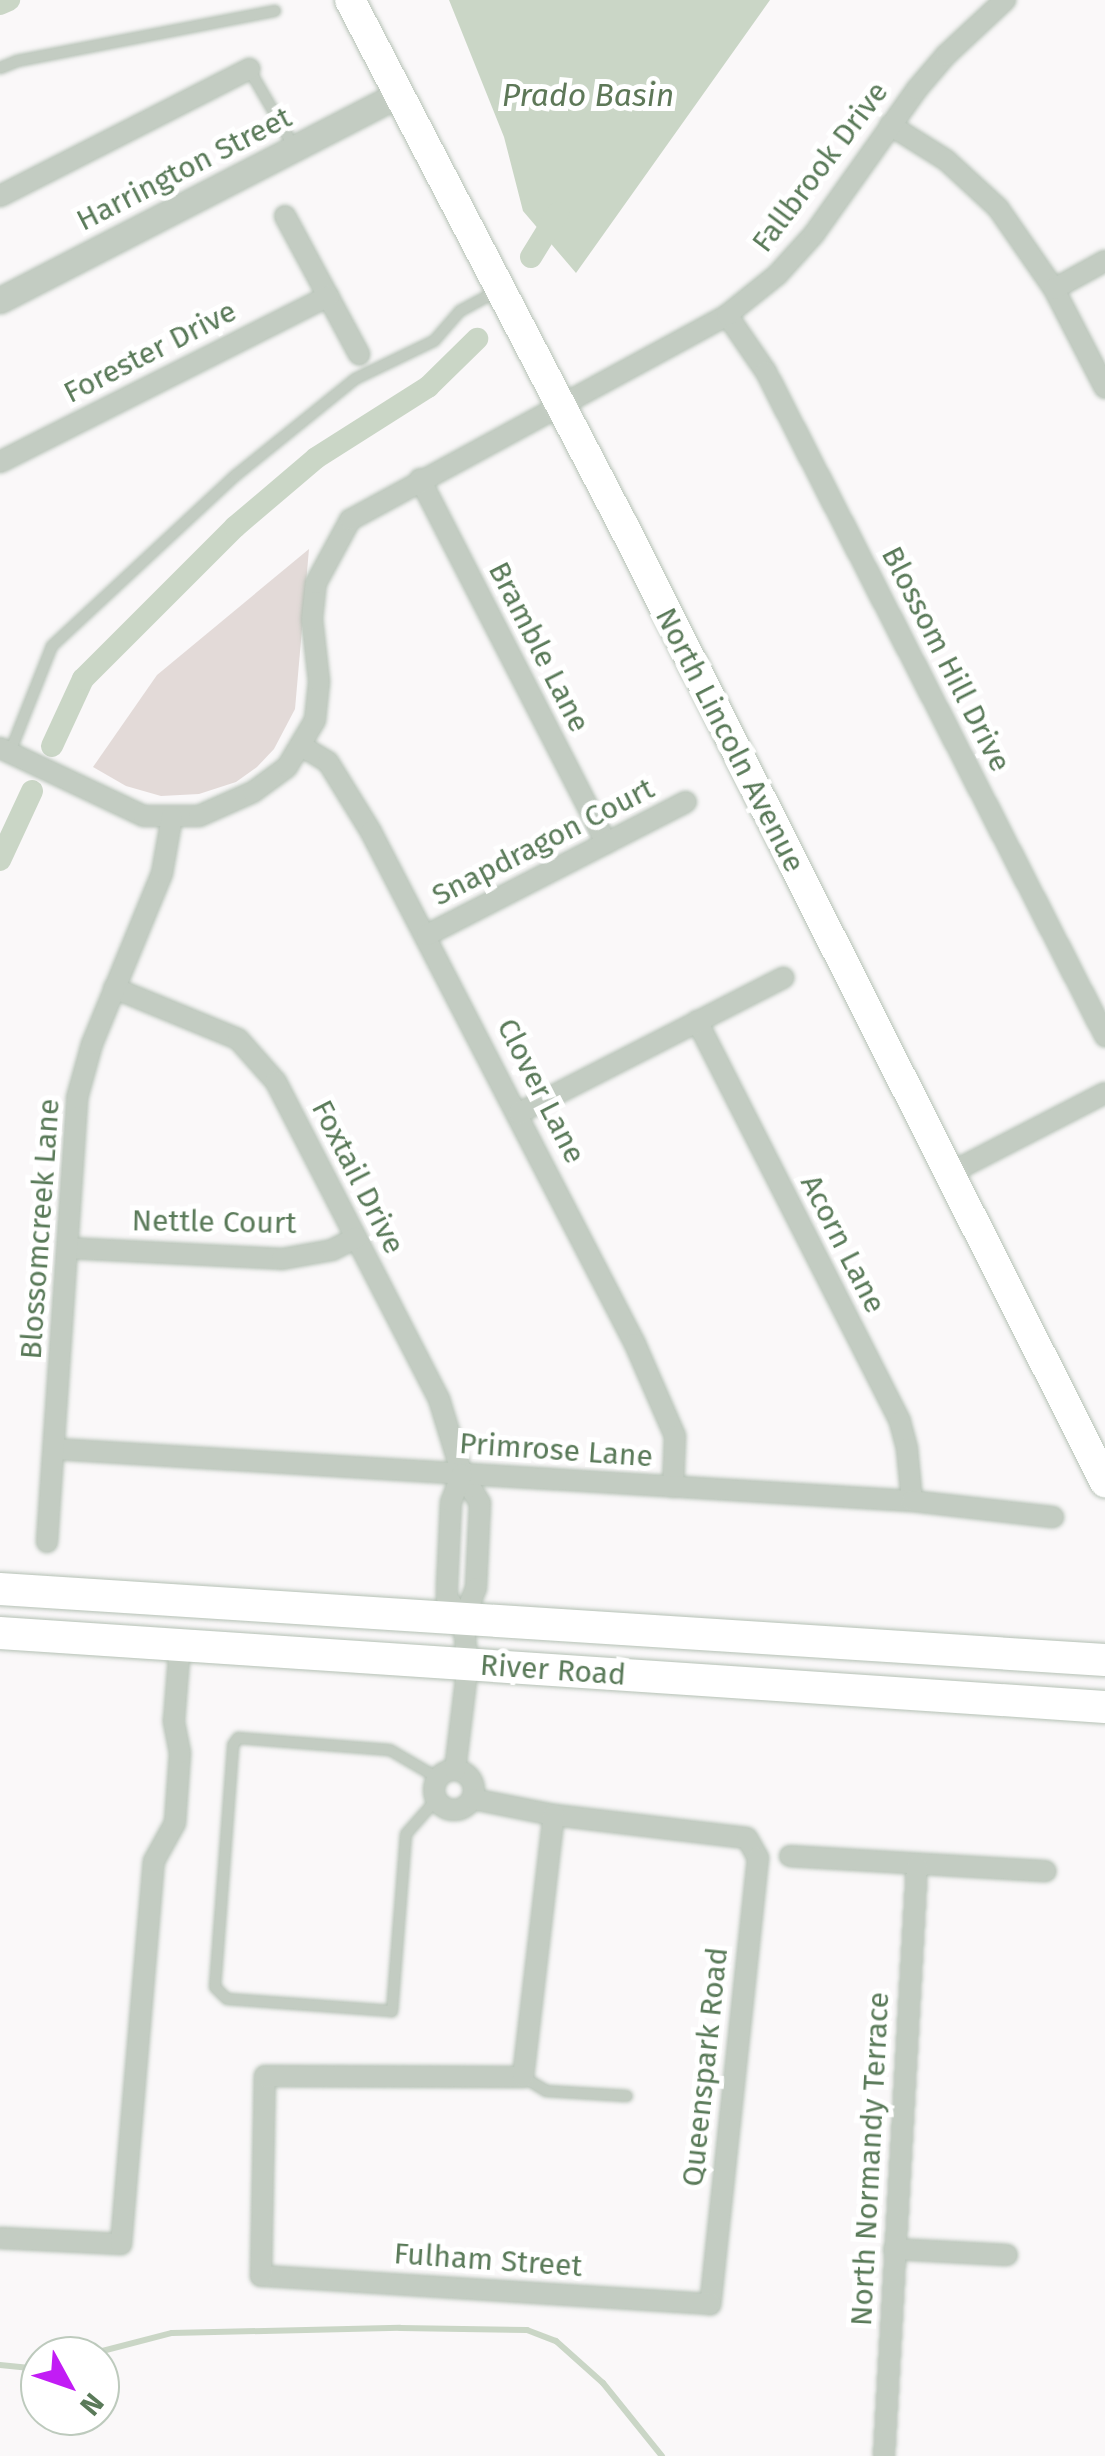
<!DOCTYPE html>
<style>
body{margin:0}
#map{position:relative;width:1105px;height:2456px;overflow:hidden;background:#faf8f9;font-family:"Fira Sans",sans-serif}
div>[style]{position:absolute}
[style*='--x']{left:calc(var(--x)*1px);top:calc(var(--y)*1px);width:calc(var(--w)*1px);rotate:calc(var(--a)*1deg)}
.green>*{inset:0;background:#e3dad8}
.water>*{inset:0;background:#cad6c6}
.stream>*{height:6px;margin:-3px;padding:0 3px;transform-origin:3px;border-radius:3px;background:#cad6c6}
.canal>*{height:22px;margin:-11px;padding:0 11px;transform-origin:11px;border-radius:11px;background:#cad6c6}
.roads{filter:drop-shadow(0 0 2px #b5c1b5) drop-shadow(0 0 2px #b5c1b5)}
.service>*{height:10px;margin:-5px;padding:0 5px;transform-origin:5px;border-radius:5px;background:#c3ccc2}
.minor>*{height:20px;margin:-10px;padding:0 10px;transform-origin:10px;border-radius:10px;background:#c3ccc2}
.minor>.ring{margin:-10px;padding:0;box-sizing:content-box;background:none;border:20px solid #c3ccc2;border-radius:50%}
.tertiary>*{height:25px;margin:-12.5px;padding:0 12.5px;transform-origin:12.5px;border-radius:12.5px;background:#c3ccc2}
.secondary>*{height:30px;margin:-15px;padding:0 15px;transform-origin:15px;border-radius:15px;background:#fff}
.primary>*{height:32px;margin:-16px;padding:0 16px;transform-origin:16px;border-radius:16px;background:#fff}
span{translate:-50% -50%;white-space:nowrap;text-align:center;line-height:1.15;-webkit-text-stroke:10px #fff;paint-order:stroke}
.street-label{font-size:30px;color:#5a7a59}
.water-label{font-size:32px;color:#5e7858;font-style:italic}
.north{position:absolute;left:20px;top:2336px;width:100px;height:100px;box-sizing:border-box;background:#fff;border:2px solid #bdcabd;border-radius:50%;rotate:130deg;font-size:28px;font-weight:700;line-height:40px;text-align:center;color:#5a7a59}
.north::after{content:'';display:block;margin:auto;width:35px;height:45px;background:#c21cf5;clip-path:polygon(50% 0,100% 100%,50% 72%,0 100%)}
</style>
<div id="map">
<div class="green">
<div style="clip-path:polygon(309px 549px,295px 709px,274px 749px,257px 767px,236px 782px,199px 794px,161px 796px,126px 786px,93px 767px,157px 675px)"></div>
</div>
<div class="water">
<div style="clip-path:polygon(449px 0,770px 0,576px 273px,523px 211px,504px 137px)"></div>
</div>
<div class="stream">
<div style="--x:83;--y:2356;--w:92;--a:-14.5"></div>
<div style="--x:172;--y:2333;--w:228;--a:-1.3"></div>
<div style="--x:400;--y:2328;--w:127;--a:0.9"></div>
<div style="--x:527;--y:2330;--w:31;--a:21"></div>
<div style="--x:556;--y:2341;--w:63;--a:41.8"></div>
<div style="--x:603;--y:2383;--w:94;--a:51.1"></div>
<div style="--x:0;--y:2365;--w:40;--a:5.7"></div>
</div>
<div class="canal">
<div style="--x:0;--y:4;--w:10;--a:-24"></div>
<div style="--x:531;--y:257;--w:52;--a:-58.5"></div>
<div style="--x:52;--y:746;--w:74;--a:-65.2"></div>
<div style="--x:83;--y:679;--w:215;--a:-45"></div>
<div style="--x:235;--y:527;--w:106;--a:-40.4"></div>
<div style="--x:316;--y:458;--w:133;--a:-32.4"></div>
<div style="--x:428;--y:387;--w:69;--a:-44.4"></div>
<div style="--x:0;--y:860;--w:76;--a:-65.1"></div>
</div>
<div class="roads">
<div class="service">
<div style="--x:0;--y:68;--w:18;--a:-22"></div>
<div style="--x:17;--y:61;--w:263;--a:-11"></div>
<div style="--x:249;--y:69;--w:90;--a:60"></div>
<div style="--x:10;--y:752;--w:114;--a:-68.4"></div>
<div style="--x:52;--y:646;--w:250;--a:-42.9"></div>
<div style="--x:235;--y:476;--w:154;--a:-38.9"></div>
<div style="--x:355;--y:379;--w:88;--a:-25.7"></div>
<div style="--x:434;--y:341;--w:40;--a:-49"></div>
<div style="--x:460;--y:311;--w:42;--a:-28.4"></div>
<div style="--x:436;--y:1800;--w:45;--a:131.4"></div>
<div style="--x:406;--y:1834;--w:178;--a:94.5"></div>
<div style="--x:392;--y:2011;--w:165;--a:-175.8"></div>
<div style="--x:227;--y:1999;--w:17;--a:-135"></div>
<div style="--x:215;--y:1987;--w:243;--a:-85.7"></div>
<div style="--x:233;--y:1745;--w:9;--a:-54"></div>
<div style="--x:238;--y:1738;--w:152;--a:4.5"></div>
<div style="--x:390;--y:1750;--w:56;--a:30.3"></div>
<div style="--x:523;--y:2077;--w:27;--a:31"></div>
<div style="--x:546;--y:2091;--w:81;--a:3.5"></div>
</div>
<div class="minor">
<div style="--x:890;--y:125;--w:66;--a:32"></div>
<div style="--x:946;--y:160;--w:71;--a:42.7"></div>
<div style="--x:998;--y:208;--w:98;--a:55.3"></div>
<div style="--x:1054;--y:289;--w:111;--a:62.7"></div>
<div style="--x:0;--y:196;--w:280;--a:-27"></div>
<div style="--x:285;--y:216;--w:157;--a:61.8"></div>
<div style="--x:1054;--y:289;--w:58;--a:-28.8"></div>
<div style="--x:727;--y:315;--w:69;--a:55.6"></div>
<div style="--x:766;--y:372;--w:746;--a:62.95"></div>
<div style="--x:0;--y:462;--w:368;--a:-26.8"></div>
<div style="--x:420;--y:479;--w:409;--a:62.9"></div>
<div style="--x:303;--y:747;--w:29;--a:31"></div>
<div style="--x:328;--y:762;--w:82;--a:58.4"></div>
<div style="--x:371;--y:832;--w:576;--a:62.72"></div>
<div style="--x:635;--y:1344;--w:100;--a:66.5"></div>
<div style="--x:675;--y:1436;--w:51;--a:92.2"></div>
<div style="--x:0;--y:748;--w:159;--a:25.3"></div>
<div style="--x:144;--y:816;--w:55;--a:0"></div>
<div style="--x:199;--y:816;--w:59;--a:-24"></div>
<div style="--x:253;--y:792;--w:42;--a:-36.3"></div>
<div style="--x:287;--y:767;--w:55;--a:-59.2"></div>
<div style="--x:315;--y:720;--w:39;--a:-84"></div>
<div style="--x:319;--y:681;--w:62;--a:-96.4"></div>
<div style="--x:312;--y:619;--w:36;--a:-84"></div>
<div style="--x:316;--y:583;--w:72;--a:-61.6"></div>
<div style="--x:350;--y:520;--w:429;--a:-28.5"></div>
<div style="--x:727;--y:315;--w:64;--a:-38.7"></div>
<div style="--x:777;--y:275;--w:55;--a:-47.9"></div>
<div style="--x:814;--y:234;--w:178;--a:-54.6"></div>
<div style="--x:917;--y:89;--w:45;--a:-49.5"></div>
<div style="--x:946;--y:55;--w:81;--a:-43"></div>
<div style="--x:427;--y:935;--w:291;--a:-27.2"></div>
<div style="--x:114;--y:988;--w:134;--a:22.4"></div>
<div style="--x:238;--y:1039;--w:57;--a:48.5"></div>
<div style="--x:276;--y:1082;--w:356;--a:62.8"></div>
<div style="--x:439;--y:1399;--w:78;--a:73"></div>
<div style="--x:462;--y:1474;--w:34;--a:58"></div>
<div style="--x:480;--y:1503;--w:85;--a:92.7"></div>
<div style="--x:476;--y:1588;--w:35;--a:112"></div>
<div style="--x:697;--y:1021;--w:449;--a:63.1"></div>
<div style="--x:900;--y:1422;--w:28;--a:75"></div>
<div style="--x:907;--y:1449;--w:52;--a:84.5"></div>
<div style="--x:519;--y:1113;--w:297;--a:-27.1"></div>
<div style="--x:950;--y:1173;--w:174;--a:-27.3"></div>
<div style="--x:67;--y:1248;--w:215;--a:2.9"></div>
<div style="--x:282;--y:1259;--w:51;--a:-10.2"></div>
<div style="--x:332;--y:1250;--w:27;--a:-27"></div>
<div style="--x:55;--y:1449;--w:859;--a:3.47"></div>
<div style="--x:912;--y:1501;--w:142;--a:6.5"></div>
<div style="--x:47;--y:1542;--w:445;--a:-86.1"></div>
<div style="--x:77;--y:1098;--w:56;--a:-74.5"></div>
<div style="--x:92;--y:1044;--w:185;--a:-67.7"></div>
<div style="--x:162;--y:873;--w:57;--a:-79.9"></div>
<div class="ring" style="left:434px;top:1770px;width:20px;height:20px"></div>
<div style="--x:455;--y:1770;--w:107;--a:-83"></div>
<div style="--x:468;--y:1664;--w:43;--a:-96.6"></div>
<div style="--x:463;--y:1621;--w:29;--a:-124"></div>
<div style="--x:447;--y:1597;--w:11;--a:-90"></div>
<div style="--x:447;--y:1586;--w:84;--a:-87.3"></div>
<div style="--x:451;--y:1502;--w:30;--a:-69"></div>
<div style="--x:473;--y:1799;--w:83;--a:11.2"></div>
<div style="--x:554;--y:1815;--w:194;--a:6.8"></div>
<div style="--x:747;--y:1838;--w:23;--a:61"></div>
<div style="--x:758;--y:1858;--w:449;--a:96.1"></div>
<div style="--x:710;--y:2304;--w:450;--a:-176.4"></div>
<div style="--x:261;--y:2276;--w:200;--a:-88.9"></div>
<div style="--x:265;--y:2076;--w:258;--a:0.2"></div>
<div style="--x:523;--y:2077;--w:264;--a:-83.3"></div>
<div style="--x:790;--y:1856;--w:256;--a:3.4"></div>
<div style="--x:0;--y:2238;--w:121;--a:2.8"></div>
<div style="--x:121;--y:2244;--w:384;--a:-85.1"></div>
<div style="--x:154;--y:1861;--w:43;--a:-61.1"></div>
<div style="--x:175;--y:1823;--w:70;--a:-85.9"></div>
<div style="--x:180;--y:1753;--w:33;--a:-101"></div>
<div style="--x:174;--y:1721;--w:76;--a:-85.5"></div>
<div style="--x:894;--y:2249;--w:113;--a:3"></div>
<div style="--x:884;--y:2456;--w:591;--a:-86.8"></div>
</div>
<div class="tertiary">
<div style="--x:0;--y:300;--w:448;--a:-27.3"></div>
</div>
<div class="secondary">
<div style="--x:350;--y:0;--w:592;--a:62.53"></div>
<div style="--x:623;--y:525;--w:1072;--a:63.27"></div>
</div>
<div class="primary">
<div style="--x:0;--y:1589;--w:1107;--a:3.68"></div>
<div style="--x:0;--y:1633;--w:1107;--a:3.83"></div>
</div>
</div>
<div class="street-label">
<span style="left:820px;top:167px;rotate:-53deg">Fallbrook Drive</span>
<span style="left:184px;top:169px;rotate:-27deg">Harrington Street</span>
<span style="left:150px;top:352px;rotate:-27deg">Forester Drive</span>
<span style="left:539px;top:647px;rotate:63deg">Bramble Lane</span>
<span style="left:946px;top:659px;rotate:63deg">Blossom Hill Drive</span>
<span style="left:730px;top:740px;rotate:63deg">North Lincoln Avenue</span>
<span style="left:543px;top:842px;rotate:-27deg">Snapdragon Court</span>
<span style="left:541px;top:1091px;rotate:63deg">Clover Lane</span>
<span style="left:358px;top:1177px;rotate:63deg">Foxtail Drive</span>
<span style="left:214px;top:1222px;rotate:1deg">Nettle Court</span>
<span style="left:40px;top:1229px;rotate:-86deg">Blossomcreek Lane</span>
<span style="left:843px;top:1244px;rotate:63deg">Acorn Lane</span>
<span style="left:556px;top:1450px;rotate:4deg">Primrose Lane</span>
<span style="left:553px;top:1670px;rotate:4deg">River Road</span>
<span style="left:705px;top:2067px;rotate:-84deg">Queenspark Road</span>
<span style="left:870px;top:2159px;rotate:-87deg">North Normandy Terrace</span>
<span style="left:488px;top:2260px;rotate:4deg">Fulham Street</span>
</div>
<div class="water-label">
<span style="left:588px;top:95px">Prado Basin</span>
</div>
<div class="north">N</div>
</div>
